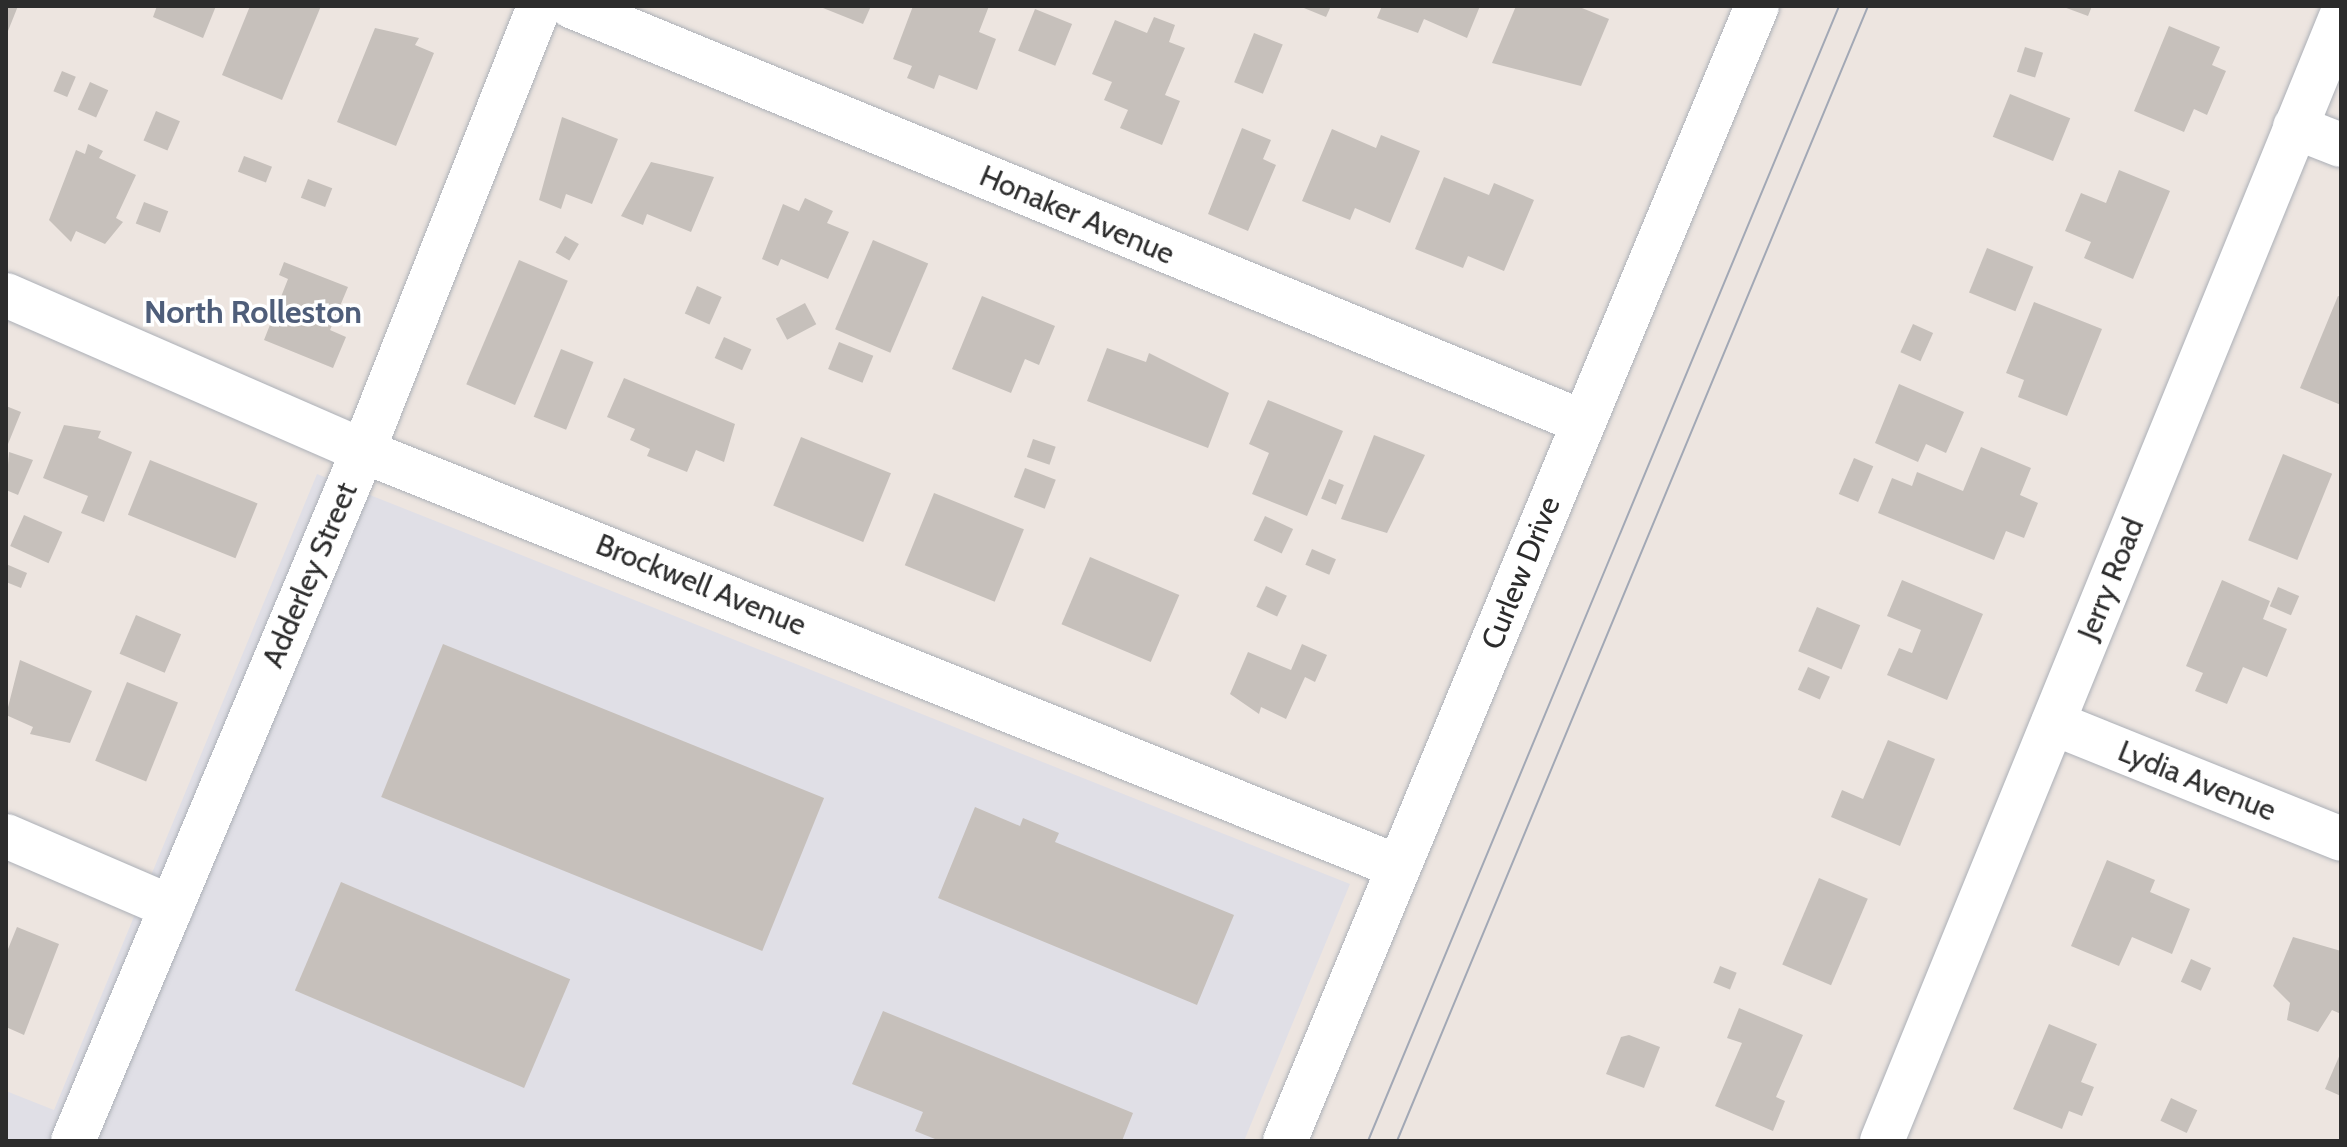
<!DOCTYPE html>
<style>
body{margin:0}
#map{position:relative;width:2347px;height:1147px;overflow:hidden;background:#ede5e0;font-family:Cabin,sans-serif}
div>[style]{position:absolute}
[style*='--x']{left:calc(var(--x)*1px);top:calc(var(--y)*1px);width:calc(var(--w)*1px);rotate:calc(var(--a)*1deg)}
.industrial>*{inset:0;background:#e0dfe6}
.building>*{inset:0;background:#c6c0bb;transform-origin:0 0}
.roads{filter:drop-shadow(0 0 2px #acb0b7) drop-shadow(0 0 2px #acb0b7)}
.minor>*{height:44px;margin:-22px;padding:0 22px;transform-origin:22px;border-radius:22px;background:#fff}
.tram>*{height:2px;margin:-1px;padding:0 1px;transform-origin:1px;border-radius:1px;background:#a2a8b5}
span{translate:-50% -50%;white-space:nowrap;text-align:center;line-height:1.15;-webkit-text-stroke:7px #fff;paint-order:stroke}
.street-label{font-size:30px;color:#2c2c2c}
.neighbourhood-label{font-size:32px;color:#4f5e7a;font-weight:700}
.frame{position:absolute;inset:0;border:8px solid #2c2c2c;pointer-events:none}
</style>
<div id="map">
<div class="industrial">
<div style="clip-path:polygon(317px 474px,1350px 884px,1244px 1141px,6px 1141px,6px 1091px,54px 1110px)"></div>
</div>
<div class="building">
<div style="clip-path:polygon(6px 6px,18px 6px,6px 36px)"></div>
<div style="clip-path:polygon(157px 6px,216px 6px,203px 38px,153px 17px)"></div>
<div style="clip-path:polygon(250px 6px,321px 6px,282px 100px,222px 75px)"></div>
<div style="clip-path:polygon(818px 6px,871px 6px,863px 24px)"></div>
<div style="clip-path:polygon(913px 6px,989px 6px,979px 32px,996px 39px,977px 90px,939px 75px,934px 89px,907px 78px,912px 66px,893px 59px)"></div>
<div style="clip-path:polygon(1299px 6px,1331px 6px,1326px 17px)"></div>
<div style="clip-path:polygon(1382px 6px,1480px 6px,1467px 38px,1424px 19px,1418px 33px,1377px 18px)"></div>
<div style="clip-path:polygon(1516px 6px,1577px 6px,1609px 19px,1581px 86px,1492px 63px)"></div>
<div style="clip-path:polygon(2061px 6px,2092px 6px,2088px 16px)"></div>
<div style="left:1035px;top:9px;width:40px;height:45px;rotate:22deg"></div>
<div style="clip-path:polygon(1154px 17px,1175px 25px,1169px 42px,1185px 48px,1165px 95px,1180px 101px,1162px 145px,1120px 128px,1128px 110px,1104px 100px,1112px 82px,1092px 74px,1115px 20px,1147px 33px)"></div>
<div style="clip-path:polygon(2169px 26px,2220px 47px,2212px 65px,2226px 71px,2207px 115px,2194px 109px,2184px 132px,2134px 111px)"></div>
<div style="clip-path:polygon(375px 28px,419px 38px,415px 45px,434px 53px,396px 146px,337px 122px)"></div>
<div style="left:1254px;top:33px;width:31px;height:53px;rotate:22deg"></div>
<div style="left:2025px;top:47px;width:19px;height:26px;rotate:18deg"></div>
<div style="left:62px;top:71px;width:15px;height:22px;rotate:23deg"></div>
<div style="left:90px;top:82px;width:20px;height:30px;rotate:24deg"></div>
<div style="left:2010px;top:94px;width:65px;height:46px;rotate:22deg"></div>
<div style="left:156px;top:111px;width:26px;height:32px;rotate:23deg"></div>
<div style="clip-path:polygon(562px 117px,618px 139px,592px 204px,566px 194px,561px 209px,539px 200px)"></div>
<div style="clip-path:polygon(1242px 128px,1271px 140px,1263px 159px,1276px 165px,1248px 231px,1208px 214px)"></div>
<div style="clip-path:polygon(1332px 129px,1376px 148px,1381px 135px,1420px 151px,1390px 223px,1355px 208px,1350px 220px,1302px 201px)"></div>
<div style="clip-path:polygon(88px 144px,103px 151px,99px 158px,136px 175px,116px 218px,123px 222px,105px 244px,76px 231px,71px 242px,49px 220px,76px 150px,85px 154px)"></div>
<div style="left:244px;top:156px;width:30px;height:17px;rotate:21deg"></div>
<div style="clip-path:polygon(651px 162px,714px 177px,691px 232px,647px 214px,643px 225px,621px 216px)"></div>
<div style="clip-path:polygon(2119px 170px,2170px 191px,2133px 279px,2084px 258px,2091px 242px,2065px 231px,2081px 193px,2106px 203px)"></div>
<div style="clip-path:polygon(1444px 177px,1489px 195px,1494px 183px,1534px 200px,1504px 271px,1468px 256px,1463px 268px,1415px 249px)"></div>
<div style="left:308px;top:179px;width:26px;height:20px;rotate:21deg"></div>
<div style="clip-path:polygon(805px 198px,833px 211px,827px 223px,849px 232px,828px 279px,781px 259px,778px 266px,762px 259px,783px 204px,799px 211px)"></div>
<div style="left:144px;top:202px;width:26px;height:23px;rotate:21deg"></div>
<div style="left:565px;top:236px;width:16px;height:19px;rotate:30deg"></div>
<div style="left:873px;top:240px;width:60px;height:97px;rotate:23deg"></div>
<div style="left:1987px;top:248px;width:50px;height:48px;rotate:22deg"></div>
<div style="left:519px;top:260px;width:53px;height:135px;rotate:23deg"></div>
<div style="clip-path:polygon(284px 262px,348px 287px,330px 330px,346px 337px,333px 368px,264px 340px,288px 279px,279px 275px)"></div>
<div style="left:697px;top:286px;width:27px;height:30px;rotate:24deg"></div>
<div style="clip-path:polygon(982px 296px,1055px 326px,1039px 365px,1025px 359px,1011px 393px,952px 369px)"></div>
<div style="clip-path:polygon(2338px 296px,2341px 297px,2341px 405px,2300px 388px)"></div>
<div style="clip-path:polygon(2034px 302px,2102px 329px,2067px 416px,2018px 397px,2024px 380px,2006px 373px)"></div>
<div style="left:805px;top:303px;width:24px;height:33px;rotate:62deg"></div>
<div style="left:1913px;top:324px;width:22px;height:31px;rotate:24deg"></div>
<div style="left:724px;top:337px;width:30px;height:23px;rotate:24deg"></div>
<div style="left:839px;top:342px;width:37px;height:29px;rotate:22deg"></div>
<div style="clip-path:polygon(1107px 348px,1146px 362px,1149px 353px,1229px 393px,1208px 448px,1087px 401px)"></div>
<div style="left:561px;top:349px;width:35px;height:73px;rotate:22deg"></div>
<div style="clip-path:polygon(624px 378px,735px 424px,724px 462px,696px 450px,687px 472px,647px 456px,650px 449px,630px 440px,635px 429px,607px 417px)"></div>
<div style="clip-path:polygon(1899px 384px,1964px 412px,1946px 453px,1926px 444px,1918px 462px,1875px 443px)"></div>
<div style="clip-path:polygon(1268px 400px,1343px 431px,1307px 516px,1252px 494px,1269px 453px,1249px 444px)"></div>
<div style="clip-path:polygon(6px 406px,21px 412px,6px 449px)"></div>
<div style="clip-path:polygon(64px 425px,101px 431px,98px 438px,132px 452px,104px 522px,81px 513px,88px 496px,43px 478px)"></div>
<div style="clip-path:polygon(1374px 435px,1425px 455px,1387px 533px,1341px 519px)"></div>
<div style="left:801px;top:437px;width:97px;height:74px;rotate:22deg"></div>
<div style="left:1033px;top:439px;width:24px;height:19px;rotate:19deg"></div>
<div style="clip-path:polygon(1981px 447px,2031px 468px,2020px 495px,2038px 503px,2024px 538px,2006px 531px,1994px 560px,1878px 513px,1892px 478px,1912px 486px,1917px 472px,1963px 491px)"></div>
<div style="clip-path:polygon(9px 452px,33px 460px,18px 495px,6px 490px)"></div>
<div style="left:2283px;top:454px;width:53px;height:93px;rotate:22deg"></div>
<div style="left:1854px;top:458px;width:21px;height:39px;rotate:23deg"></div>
<div style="left:150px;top:460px;width:116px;height:59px;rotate:22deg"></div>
<div style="left:1025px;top:468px;width:33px;height:31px;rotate:21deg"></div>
<div style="left:1329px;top:479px;width:16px;height:21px;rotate:22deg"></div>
<div style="left:934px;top:493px;width:97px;height:78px;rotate:22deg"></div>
<div style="left:24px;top:515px;width:42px;height:34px;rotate:24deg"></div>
<div style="left:1265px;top:516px;width:31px;height:27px;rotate:25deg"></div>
<div style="left:1312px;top:549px;width:26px;height:17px;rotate:23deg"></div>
<div style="left:1090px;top:557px;width:97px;height:73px;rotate:23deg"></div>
<div style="clip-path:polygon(6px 564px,27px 573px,21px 588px,6px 582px)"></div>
<div style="clip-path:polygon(1902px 580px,1983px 614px,1947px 700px,1887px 675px,1899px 648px,1912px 653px,1921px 630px,1887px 616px)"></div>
<div style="clip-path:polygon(2222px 580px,2270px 601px,2263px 619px,2287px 629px,2267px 677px,2243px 667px,2227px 704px,2195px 691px,2203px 673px,2186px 666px)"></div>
<div style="left:1266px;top:586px;width:23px;height:23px;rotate:25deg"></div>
<div style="left:2278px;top:587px;width:23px;height:21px;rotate:23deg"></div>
<div style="left:1817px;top:607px;width:47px;height:48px;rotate:23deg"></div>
<div style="left:136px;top:615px;width:49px;height:42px;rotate:23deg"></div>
<div style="left:443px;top:644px;width:411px;height:165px;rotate:22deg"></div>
<div style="clip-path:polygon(1302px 644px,1327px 655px,1315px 682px,1305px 677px,1286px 719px,1261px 707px,1259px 714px,1230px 694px,1248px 652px,1291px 670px)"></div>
<div style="clip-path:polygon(20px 660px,92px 691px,70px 743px,30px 734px,33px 727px,6px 715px)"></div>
<div style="left:1808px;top:667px;width:24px;height:25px;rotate:24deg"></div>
<div style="left:127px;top:682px;width:55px;height:85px;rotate:22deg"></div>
<div style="clip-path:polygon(1888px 740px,1935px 759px,1900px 846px,1831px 817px,1842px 790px,1863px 799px)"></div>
<div style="clip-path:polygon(975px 807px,1020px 826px,1023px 818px,1059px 833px,1055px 842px,1234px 915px,1197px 1005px,938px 898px)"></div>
<div style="clip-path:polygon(2107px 860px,2155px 880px,2150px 892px,2190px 909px,2172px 954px,2132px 937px,2119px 966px,2071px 946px)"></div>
<div style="left:1819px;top:878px;width:53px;height:94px;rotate:23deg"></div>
<div style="left:341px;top:882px;width:249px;height:118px;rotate:23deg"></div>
<div style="clip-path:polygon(17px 927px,59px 944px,24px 1035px,6px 1027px,6px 954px)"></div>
<div style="clip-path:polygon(2293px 937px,2341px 951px,2341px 1014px,2332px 1010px,2318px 1032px,2287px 1020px,2290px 1003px,2273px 986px)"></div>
<div style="left:2191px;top:959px;width:22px;height:25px;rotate:24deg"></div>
<div style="left:1720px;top:966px;width:18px;height:18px;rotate:22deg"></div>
<div style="clip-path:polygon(1739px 1008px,1803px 1035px,1776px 1097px,1785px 1101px,1773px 1131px,1715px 1106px,1742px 1043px,1727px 1038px)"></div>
<div style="clip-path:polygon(883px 1011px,1133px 1113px,1122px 1141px,940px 1141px,915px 1131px,923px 1112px,852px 1084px)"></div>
<div style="clip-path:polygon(2049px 1024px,2097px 1044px,2081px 1082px,2094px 1087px,2082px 1116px,2069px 1111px,2062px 1129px,2013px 1109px)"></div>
<div style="clip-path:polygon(1629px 1035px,1660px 1047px,1644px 1088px,1606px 1074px,1621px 1037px)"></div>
<div style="clip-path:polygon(2341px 1052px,2341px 1096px,2325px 1089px)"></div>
<div style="left:2171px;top:1098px;width:29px;height:25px;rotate:25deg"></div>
</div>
<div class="roads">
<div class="minor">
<div style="--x:571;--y:6;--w:1094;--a:22.35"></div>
<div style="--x:2295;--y:127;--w:49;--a:21.4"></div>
<div style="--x:6;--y:295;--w:390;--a:23.6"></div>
<div style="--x:363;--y:451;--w:1116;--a:21.88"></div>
<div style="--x:2053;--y:723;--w:310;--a:21.9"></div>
<div style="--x:6;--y:836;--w:180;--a:23.3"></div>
<div style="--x:73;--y:1141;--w:748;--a:-67.2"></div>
<div style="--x:363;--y:451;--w:479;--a:-68.4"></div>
<div style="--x:1285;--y:1141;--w:1229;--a:-67.42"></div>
<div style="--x:1882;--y:1141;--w:1214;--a:-67.79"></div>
</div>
</div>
<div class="tram">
<div style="--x:1368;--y:1141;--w:1229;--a:-67.46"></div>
<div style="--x:1397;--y:1141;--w:1229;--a:-67.46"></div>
</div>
<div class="street-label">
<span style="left:1077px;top:215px;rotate:23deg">Honaker Avenue</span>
<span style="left:1521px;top:573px;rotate:-68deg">Curlew Drive</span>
<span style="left:310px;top:575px;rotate:-67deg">Adderley Street</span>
<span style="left:2111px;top:579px;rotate:-68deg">Jerry Road</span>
<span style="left:701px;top:585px;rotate:22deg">Brockwell Avenue</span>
<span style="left:2197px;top:781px;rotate:22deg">Lydia Avenue</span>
</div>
<div class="neighbourhood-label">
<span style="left:253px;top:312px">North Rolleston</span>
</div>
<div class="frame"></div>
</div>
